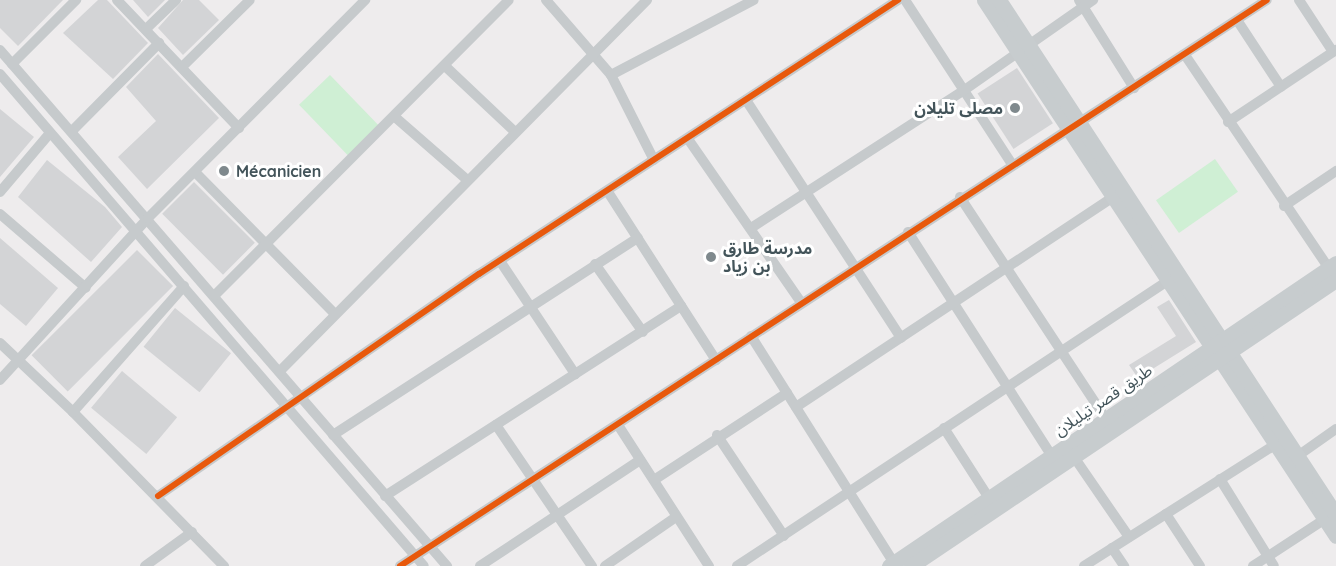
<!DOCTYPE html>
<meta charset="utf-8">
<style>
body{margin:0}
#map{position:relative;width:1336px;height:566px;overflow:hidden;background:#eeeced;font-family:Quicksand,"Noto Sans Arabic",sans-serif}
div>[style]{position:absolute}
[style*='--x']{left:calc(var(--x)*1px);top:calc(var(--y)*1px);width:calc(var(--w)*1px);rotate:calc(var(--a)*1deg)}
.green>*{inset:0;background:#cfefd4;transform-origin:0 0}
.building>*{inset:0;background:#d3d4d6;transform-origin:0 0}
.street>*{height:10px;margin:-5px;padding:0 5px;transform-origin:5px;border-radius:5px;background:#c6cacc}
.secondary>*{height:15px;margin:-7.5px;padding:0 7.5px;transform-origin:7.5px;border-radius:7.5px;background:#c7ccce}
.cycleway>*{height:6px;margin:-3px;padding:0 3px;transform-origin:3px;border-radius:3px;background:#e8590c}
.dots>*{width:16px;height:16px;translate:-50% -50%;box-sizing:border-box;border:3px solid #fff;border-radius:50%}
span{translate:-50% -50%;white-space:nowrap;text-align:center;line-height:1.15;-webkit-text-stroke:6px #fff;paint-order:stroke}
.poi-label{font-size:16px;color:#43545a;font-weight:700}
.right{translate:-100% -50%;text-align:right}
.left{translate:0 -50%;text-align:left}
.street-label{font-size:16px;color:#43545a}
</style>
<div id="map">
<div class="green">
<div style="left:330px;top:75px;width:75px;height:43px;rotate:46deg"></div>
<div style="left:1215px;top:159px;width:40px;height:72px;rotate:55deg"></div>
</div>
<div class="building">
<div style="clip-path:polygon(0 0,63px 0,18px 46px,0 28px)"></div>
<div style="clip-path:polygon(98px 0,107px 0,148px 43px,113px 79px,63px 33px)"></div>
<div style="clip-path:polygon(133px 0,165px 0,148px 17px)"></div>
<div style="clip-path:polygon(183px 0,199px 0,219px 20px,183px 55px,158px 28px)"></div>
<div style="clip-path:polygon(158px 54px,219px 118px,147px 189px,118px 157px,156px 121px,126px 87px)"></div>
<div style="left:1017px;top:68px;width:66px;height:47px;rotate:57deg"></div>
<div style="clip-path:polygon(0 109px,34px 137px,0 177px)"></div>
<div style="clip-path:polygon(47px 160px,105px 207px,122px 227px,91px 262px,18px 197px)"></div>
<div style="left:194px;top:182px;width:86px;height:45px;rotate:45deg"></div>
<div style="clip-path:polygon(0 238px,58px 288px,26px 326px,0 304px)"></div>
<div style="left:137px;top:250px;width:51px;height:149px;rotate:45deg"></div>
<div style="clip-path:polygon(1169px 300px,1196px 342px,1138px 378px,1129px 365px,1176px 336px,1157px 307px)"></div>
<div style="left:175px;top:308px;width:72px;height:50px;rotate:39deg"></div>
<div style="left:122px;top:371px;width:72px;height:48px;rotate:40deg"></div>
</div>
<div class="street">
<div style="--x:117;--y:0;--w:177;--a:46.4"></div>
<div style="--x:546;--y:0;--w:99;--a:49.1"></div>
<div style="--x:611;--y:75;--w:95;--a:63.2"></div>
<div style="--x:905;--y:0;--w:196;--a:56.9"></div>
<div style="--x:1079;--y:0;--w:104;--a:58"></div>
<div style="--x:1299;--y:0;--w:62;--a:56.8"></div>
<div style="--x:1237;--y:20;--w:80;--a:56.7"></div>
<div style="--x:146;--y:29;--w:42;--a:-44"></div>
<div style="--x:0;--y:50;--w:683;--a:49.1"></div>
<div style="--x:1185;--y:55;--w:263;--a:56"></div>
<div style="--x:12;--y:64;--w:91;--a:-45"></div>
<div style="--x:445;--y:66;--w:95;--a:43.3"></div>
<div style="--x:182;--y:67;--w:95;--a:-44.6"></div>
<div style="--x:0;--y:74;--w:649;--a:49.25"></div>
<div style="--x:611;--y:75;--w:161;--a:-27.7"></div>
<div style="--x:746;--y:100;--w:284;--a:56.9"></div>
<div style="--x:395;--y:117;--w:94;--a:41.1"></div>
<div style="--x:1228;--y:122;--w:130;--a:-33.7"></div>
<div style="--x:72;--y:131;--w:124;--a:-45.3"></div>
<div style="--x:688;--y:139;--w:198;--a:55.3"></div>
<div style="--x:195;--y:172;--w:199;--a:45.4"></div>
<div style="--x:0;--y:192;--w:77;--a:-49.7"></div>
<div style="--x:608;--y:192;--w:200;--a:57.3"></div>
<div style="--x:960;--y:197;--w:266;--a:56.7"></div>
<div style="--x:1284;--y:206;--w:63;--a:-33.9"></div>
<div style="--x:0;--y:214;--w:113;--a:40.7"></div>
<div style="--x:751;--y:228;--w:252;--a:-32.9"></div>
<div style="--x:963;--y:91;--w:159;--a:-35"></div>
<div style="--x:908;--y:232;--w:265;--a:57.3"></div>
<div style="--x:500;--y:261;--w:136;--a:56.4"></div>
<div style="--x:595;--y:264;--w:83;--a:54.8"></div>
<div style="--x:215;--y:295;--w:416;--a:-45.1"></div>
<div style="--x:751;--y:336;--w:268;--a:57.8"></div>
<div style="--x:0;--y:343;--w:100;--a:43.4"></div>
<div style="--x:73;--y:412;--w:216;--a:45.6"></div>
<div style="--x:280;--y:371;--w:522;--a:-45.31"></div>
<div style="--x:0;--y:380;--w:219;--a:-47.6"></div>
<div style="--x:148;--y:218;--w:308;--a:-45.1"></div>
<div style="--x:796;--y:407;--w:380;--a:-33.5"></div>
<div style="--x:73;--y:412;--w:168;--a:-48.6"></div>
<div style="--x:496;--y:425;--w:171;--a:55.8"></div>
<div style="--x:618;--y:425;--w:168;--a:57.2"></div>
<div style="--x:944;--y:428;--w:83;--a:57.3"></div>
<div style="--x:333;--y:435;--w:363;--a:-32.9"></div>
<div style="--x:717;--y:435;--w:121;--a:56.4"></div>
<div style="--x:1299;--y:455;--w:45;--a:-35.1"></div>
<div style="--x:1074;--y:457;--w:97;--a:55.5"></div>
<div style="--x:1220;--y:479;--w:102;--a:58.2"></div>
<div style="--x:654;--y:480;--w:159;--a:-33.2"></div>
<div style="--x:158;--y:496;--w:390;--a:-34.7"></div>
<div style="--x:479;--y:274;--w:501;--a:-33.18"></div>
<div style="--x:385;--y:496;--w:352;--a:-32.7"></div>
<div style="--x:1166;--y:514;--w:62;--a:56.8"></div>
<div style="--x:1112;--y:548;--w:22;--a:56"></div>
<div style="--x:145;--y:566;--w:58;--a:-35.9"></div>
<div style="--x:400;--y:566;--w:1035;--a:-33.14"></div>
<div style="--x:480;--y:566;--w:192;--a:-33.5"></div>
<div style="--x:605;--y:566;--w:86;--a:-34.6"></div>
<div style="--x:737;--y:566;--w:522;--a:-33.51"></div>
<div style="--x:1084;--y:566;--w:227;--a:-32.4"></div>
<div style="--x:1253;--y:566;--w:86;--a:-33.1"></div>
</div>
<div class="secondary">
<div style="--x:984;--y:0;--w:641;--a:56.71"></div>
<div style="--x:999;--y:0;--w:615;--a:56.8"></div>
<div style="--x:889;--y:566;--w:540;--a:-34.13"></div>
<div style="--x:911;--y:566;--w:512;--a:-33.94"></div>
</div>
<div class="cycleway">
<div style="--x:158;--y:496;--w:390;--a:-34.7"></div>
<div style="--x:479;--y:274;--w:501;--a:-33.18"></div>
<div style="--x:400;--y:566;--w:1035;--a:-33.14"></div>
</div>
<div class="dots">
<div style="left:1015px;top:108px;background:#7f898d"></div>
<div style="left:224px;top:171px;background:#7f898d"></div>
<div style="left:711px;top:257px;background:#7f898d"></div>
</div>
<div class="poi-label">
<span class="right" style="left:1003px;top:108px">مصلى تليلان</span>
<span class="left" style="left:236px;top:171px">Mécanicien</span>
<span class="left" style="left:723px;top:257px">مدرسة طارق<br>بن زياد</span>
</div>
<div class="street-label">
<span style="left:1103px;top:400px;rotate:-34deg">طريق قصر تيليلان</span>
</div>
</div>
